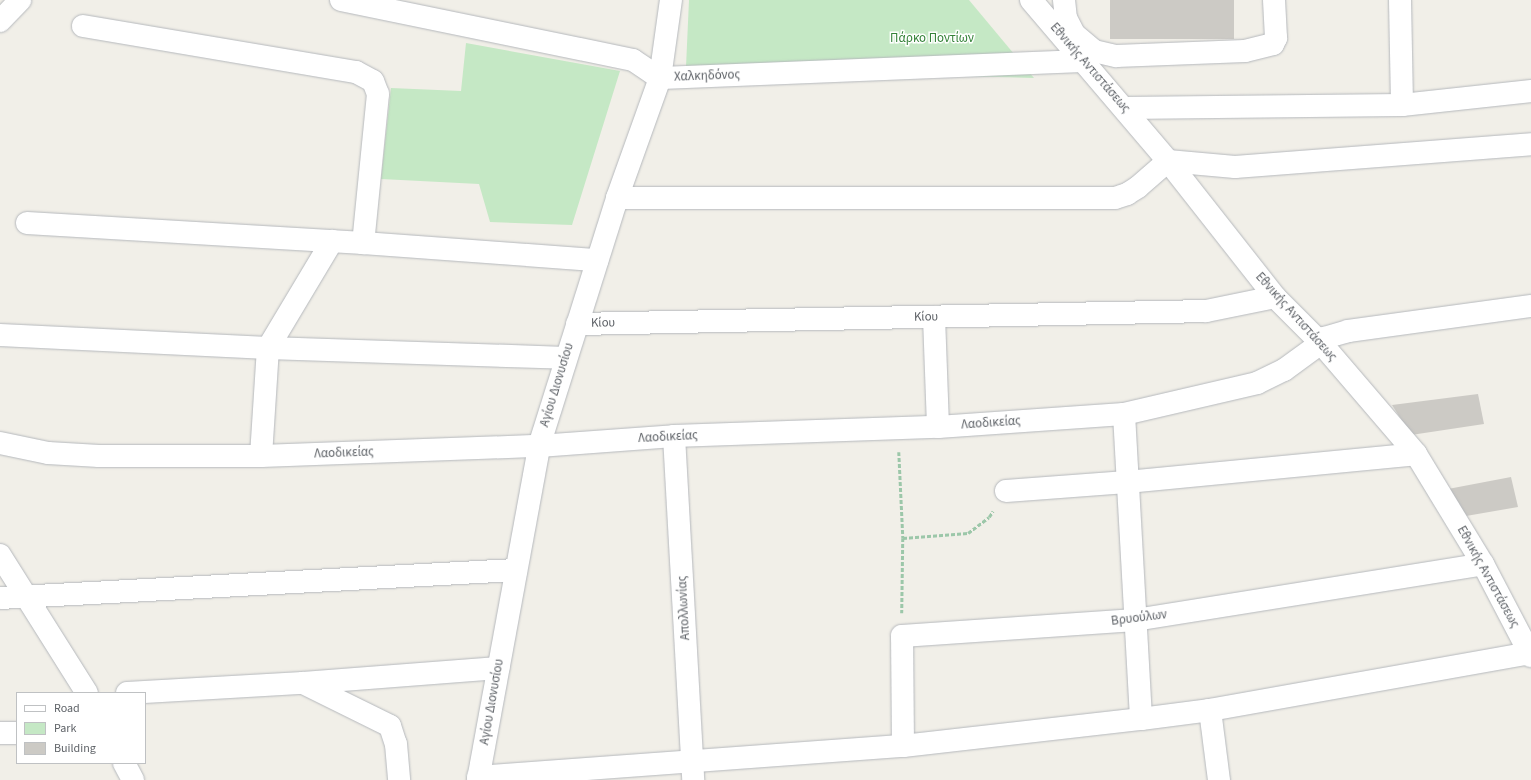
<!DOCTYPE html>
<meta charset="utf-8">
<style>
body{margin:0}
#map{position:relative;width:1531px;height:780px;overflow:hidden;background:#f1efe8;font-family:"Source Sans 3",sans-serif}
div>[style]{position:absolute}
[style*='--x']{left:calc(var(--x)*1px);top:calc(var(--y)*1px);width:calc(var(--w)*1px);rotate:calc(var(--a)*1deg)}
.green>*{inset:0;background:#c5e8c5}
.building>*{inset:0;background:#cccac5;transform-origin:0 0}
.path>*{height:2.5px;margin-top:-1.25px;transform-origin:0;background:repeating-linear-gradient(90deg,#9cc7a9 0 4px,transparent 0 6px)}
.roads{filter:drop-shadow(0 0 1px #b5b8bc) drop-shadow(0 0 1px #b5b8bc)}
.minor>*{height:22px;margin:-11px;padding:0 11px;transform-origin:11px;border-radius:11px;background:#fff}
span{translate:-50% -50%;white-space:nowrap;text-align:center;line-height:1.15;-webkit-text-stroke:3px #fff;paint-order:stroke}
.park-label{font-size:13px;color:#348238}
.street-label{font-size:13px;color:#5f6368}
.legend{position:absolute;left:16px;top:692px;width:130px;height:72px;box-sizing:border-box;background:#fff;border:1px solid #bfc1c3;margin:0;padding:5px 7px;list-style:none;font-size:12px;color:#5f6368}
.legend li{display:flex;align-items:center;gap:8px;height:20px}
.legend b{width:20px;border:1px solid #bfc1c3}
</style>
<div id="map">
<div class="green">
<div style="clip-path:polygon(689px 0,969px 0,1034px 78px,842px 73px,686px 67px)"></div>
<div style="clip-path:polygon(466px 43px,620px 71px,572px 225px,490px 222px,479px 184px,381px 179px,391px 88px,461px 91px)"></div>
</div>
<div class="building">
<div style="left:1110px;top:0;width:124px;height:39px"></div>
<div style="clip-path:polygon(1478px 394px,1484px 424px,1411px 435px,1392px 405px)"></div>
<div style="clip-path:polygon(1511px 477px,1518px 507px,1466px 516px,1448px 489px)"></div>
</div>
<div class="path">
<div style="--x:899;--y:452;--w:86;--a:87.3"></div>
<div style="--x:903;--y:538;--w:75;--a:90.8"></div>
<div style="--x:903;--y:538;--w:65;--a:-4.4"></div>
<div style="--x:968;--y:533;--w:26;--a:-37"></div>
<div style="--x:989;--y:517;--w:7;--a:-56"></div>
</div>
<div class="roads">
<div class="minor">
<div style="--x:341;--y:0;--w:298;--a:11.6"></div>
<div style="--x:633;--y:60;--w:32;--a:34"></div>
<div style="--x:660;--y:78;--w:424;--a:-2.3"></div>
<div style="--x:1031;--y:0;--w:211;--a:49.6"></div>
<div style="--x:1168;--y:161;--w:173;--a:51.8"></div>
<div style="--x:1275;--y:297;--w:65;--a:45"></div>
<div style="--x:1321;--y:343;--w:146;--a:49.4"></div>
<div style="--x:1416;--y:454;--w:129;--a:58.7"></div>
<div style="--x:1483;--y:564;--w:104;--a:62.4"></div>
<div style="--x:1064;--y:0;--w:18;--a:84"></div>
<div style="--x:1066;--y:18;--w:18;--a:63"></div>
<div style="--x:1074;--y:34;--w:26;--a:40"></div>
<div style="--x:1094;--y:51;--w:23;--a:13"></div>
<div style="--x:1116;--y:56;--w:129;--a:-2.2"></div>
<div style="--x:1245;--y:51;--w:29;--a:-14"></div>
<div style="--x:1273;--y:44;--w:7;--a:-63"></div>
<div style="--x:1276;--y:38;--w:38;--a:-93"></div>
<div style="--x:1400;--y:0;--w:105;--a:88.9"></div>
<div style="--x:0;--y:21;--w:29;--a:-46"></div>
<div style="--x:83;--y:26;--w:277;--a:9.6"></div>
<div style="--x:356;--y:72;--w:19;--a:28"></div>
<div style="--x:373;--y:81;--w:14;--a:69"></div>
<div style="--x:378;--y:94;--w:150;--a:95.7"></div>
<div style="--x:1124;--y:108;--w:278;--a:-0.6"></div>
<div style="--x:1402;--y:105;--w:130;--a:-6.2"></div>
<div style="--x:617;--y:198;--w:498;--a:0"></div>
<div style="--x:1115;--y:198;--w:13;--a:-18"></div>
<div style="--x:1127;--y:194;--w:13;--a:-32"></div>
<div style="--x:1138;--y:187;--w:40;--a:-41"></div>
<div style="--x:1168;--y:161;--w:67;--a:5.1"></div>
<div style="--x:1235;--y:167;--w:297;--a:-4.4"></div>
<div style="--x:27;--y:223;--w:337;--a:3.4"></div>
<div style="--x:363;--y:243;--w:235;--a:4.2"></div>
<div style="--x:934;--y:317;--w:110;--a:87.9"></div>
<div style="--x:577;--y:324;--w:629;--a:-1.18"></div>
<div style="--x:1206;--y:311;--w:70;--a:-11.5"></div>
<div style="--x:0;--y:335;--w:268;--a:2.8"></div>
<div style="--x:268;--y:348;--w:298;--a:1.9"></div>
<div style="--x:1124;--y:414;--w:305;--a:86.8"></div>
<div style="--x:674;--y:436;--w:345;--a:86.8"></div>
<div style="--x:0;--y:443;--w:49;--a:11.8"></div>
<div style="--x:48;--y:453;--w:51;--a:3.4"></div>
<div style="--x:99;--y:456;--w:162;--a:0"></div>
<div style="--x:261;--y:456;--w:278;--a:-2.1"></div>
<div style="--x:539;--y:446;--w:135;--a:-4.2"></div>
<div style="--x:674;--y:436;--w:264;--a:-2"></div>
<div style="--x:938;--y:427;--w:186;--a:-4"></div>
<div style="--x:1124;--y:414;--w:137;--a:-13.1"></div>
<div style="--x:1257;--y:383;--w:30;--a:-26"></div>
<div style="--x:1284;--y:370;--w:46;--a:-36.1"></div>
<div style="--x:1321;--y:343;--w:6;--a:-59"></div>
<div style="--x:1324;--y:338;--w:25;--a:-16"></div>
<div style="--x:1348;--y:331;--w:185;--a:-7.8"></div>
<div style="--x:261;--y:456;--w:108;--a:-86.3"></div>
<div style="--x:268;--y:348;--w:125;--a:-59.1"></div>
<div style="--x:1006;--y:491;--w:121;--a:-4.3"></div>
<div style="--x:1127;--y:482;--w:290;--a:-5.5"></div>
<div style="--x:0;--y:555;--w:163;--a:57.8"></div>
<div style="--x:0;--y:598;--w:517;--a:-3.11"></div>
<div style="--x:303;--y:683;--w:97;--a:26.3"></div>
<div style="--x:390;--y:726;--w:19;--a:72"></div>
<div style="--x:396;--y:744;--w:36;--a:85"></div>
<div style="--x:127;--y:693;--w:176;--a:-3.3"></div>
<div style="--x:303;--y:683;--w:196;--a:-4.4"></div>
<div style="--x:1210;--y:710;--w:71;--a:82.7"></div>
<div style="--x:0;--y:733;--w:17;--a:0"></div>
<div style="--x:903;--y:746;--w:110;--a:-90.5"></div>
<div style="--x:902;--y:636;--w:234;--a:-3.9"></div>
<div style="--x:1135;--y:620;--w:352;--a:-9.1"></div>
<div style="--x:124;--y:763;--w:19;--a:62"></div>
<div style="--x:478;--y:777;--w:426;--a:-4.2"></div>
<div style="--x:903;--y:746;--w:240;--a:-6.5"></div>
<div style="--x:1141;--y:719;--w:70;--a:-7.4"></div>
<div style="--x:1210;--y:710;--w:325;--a:-10.1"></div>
<div style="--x:478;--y:780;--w:340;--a:-79.6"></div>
<div style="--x:539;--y:446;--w:260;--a:-72.5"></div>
<div style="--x:617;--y:198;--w:127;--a:-70.3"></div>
<div style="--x:660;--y:78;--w:79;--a:-82"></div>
</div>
</div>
<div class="park-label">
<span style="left:932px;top:38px">Πάρκο Ποντίων</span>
</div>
<div class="street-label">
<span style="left:1090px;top:68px;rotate:49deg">Εθνικής Αντιστάσεως</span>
<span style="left:707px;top:76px;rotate:-2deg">Χαλκηδόνος</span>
<span style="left:926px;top:317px;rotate:-1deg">Κίου</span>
<span style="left:1296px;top:317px;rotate:48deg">Εθνικής Αντιστάσεως</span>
<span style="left:603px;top:323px;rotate:-1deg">Κίου</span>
<span style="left:557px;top:385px;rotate:-73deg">Αγίου Διονυσίου</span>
<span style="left:991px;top:423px;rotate:-4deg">Λαοδικείας</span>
<span style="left:668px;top:437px;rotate:-3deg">Λαοδικείας</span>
<span style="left:344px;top:453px;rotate:-2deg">Λαοδικείας</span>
<span style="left:1488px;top:577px;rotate:61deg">Εθνικής Αντιστάσεως</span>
<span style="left:684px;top:608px;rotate:-93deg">Απολλωνίας</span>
<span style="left:1139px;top:618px;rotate:-7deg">Βρυούλων</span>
<span style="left:492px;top:702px;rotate:-80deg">Αγίου Διονυσίου</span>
</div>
<ul class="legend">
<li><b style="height:5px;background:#fff"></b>Road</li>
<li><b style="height:11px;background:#c5e8c5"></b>Park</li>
<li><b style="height:11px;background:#cccac5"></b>Building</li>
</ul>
</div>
